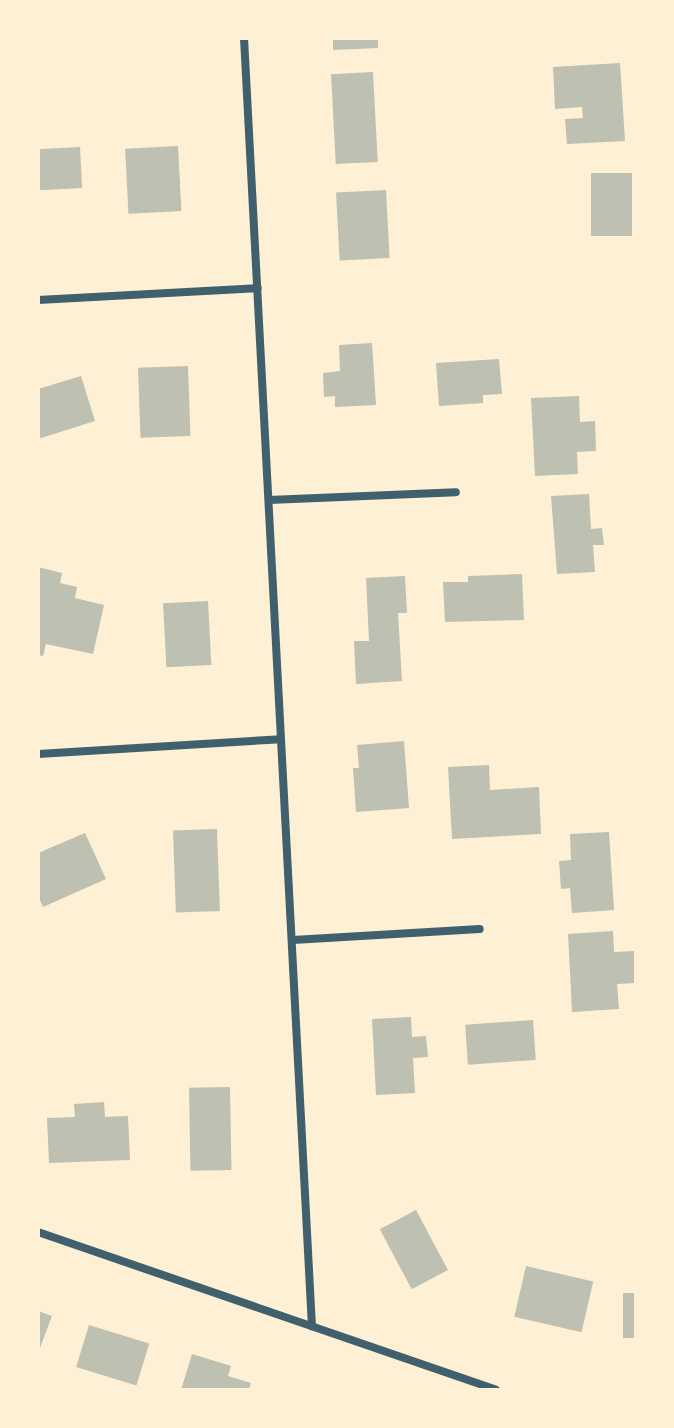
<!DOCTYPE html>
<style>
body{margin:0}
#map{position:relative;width:674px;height:1428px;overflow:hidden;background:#fdf0d5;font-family:"Work Sans",sans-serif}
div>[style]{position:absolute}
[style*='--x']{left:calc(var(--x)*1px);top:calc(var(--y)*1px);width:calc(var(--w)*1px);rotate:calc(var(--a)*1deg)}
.building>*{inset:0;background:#bec0b2;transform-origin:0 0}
.minor>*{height:8px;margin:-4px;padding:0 4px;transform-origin:4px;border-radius:4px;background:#3f606c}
span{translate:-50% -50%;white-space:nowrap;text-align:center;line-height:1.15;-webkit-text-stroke:6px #fdf0d5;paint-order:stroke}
.frame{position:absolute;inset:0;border:40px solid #fdf0d5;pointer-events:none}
</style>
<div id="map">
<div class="building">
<div style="clip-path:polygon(333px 38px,378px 38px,378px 48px,333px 50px)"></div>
<div style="clip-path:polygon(620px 63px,625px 141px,567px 144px,565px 119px,583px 118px,582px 107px,555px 109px,553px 67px)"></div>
<div style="left:373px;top:72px;width:90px;height:42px;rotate:87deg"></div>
<div style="left:178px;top:146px;width:65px;height:53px;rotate:87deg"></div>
<div style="left:80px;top:147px;width:41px;height:42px;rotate:87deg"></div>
<div style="left:632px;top:173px;width:63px;height:41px;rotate:90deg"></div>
<div style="left:386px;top:190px;width:68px;height:50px;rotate:87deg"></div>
<div style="clip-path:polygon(372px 343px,376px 405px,335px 407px,335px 396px,324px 397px,323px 373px,340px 371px,339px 345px)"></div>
<div style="clip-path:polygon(499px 359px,502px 394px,483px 395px,483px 403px,439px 406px,436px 363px)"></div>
<div style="left:188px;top:366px;width:70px;height:50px;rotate:88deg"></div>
<div style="clip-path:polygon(81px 376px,95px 421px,38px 439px,38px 389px)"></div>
<div style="clip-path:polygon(579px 396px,580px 422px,595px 421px,596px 451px,577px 452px,578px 474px,535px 476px,531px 398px)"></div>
<div style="clip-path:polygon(589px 494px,591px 529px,602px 528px,604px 545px,593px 545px,595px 572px,557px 574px,551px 496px)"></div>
<div style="clip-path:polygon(38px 567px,62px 573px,60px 583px,77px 587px,75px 598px,104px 605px,93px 654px,46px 644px,43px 656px,38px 655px)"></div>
<div style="clip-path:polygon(522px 574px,524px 620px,445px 622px,443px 582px,468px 582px,468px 576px)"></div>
<div style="clip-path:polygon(405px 576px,407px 613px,398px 613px,402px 681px,356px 684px,354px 641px,369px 641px,366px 578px)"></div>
<div style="left:208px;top:601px;width:64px;height:45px;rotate:87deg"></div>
<div style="clip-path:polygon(404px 741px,409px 808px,356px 812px,353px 768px,359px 768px,357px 745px)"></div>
<div style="clip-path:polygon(489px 765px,490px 790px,539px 787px,541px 834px,452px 839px,448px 767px)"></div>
<div style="left:217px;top:829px;width:82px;height:44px;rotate:88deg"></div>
<div style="clip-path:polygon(609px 832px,614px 910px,572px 913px,570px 888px,561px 889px,559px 861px,571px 860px,570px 834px)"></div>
<div style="clip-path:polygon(85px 833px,106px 879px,43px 907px,38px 896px,38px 853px)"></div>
<div style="clip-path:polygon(613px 931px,614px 952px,634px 951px,636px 983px,617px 984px,619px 1009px,572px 1012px,568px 934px)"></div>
<div style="clip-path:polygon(411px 1017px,412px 1037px,426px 1036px,428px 1057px,413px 1058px,415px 1093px,376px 1095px,372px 1019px)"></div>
<div style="left:533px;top:1020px;width:40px;height:68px;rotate:86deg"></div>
<div style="left:230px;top:1087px;width:83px;height:41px;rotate:89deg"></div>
<div style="clip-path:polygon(104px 1102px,105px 1117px,128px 1116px,130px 1160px,49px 1163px,47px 1118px,75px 1117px,74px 1104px)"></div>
<div style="left:416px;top:1210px;width:68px;height:41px;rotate:62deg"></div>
<div style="left:526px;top:1266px;width:69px;height:52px;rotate:13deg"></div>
<div style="left:623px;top:1293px;width:13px;height:45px"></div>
<div style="clip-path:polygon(38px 1311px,52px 1316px,38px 1353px)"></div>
<div style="left:89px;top:1325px;width:63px;height:44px;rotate:17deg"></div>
<div style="clip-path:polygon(192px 1354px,231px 1366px,228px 1376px,251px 1383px,249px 1390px,181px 1390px)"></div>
</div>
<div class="minor">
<div style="--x:244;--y:38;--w:1290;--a:86.98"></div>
<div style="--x:38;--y:300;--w:220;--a:-3.1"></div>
<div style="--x:269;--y:500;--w:187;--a:-2.4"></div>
<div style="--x:38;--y:754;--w:243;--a:-3.5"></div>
<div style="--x:293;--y:940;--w:187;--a:-3.4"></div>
<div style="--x:38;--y:1232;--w:484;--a:19"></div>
</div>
<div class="frame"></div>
</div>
